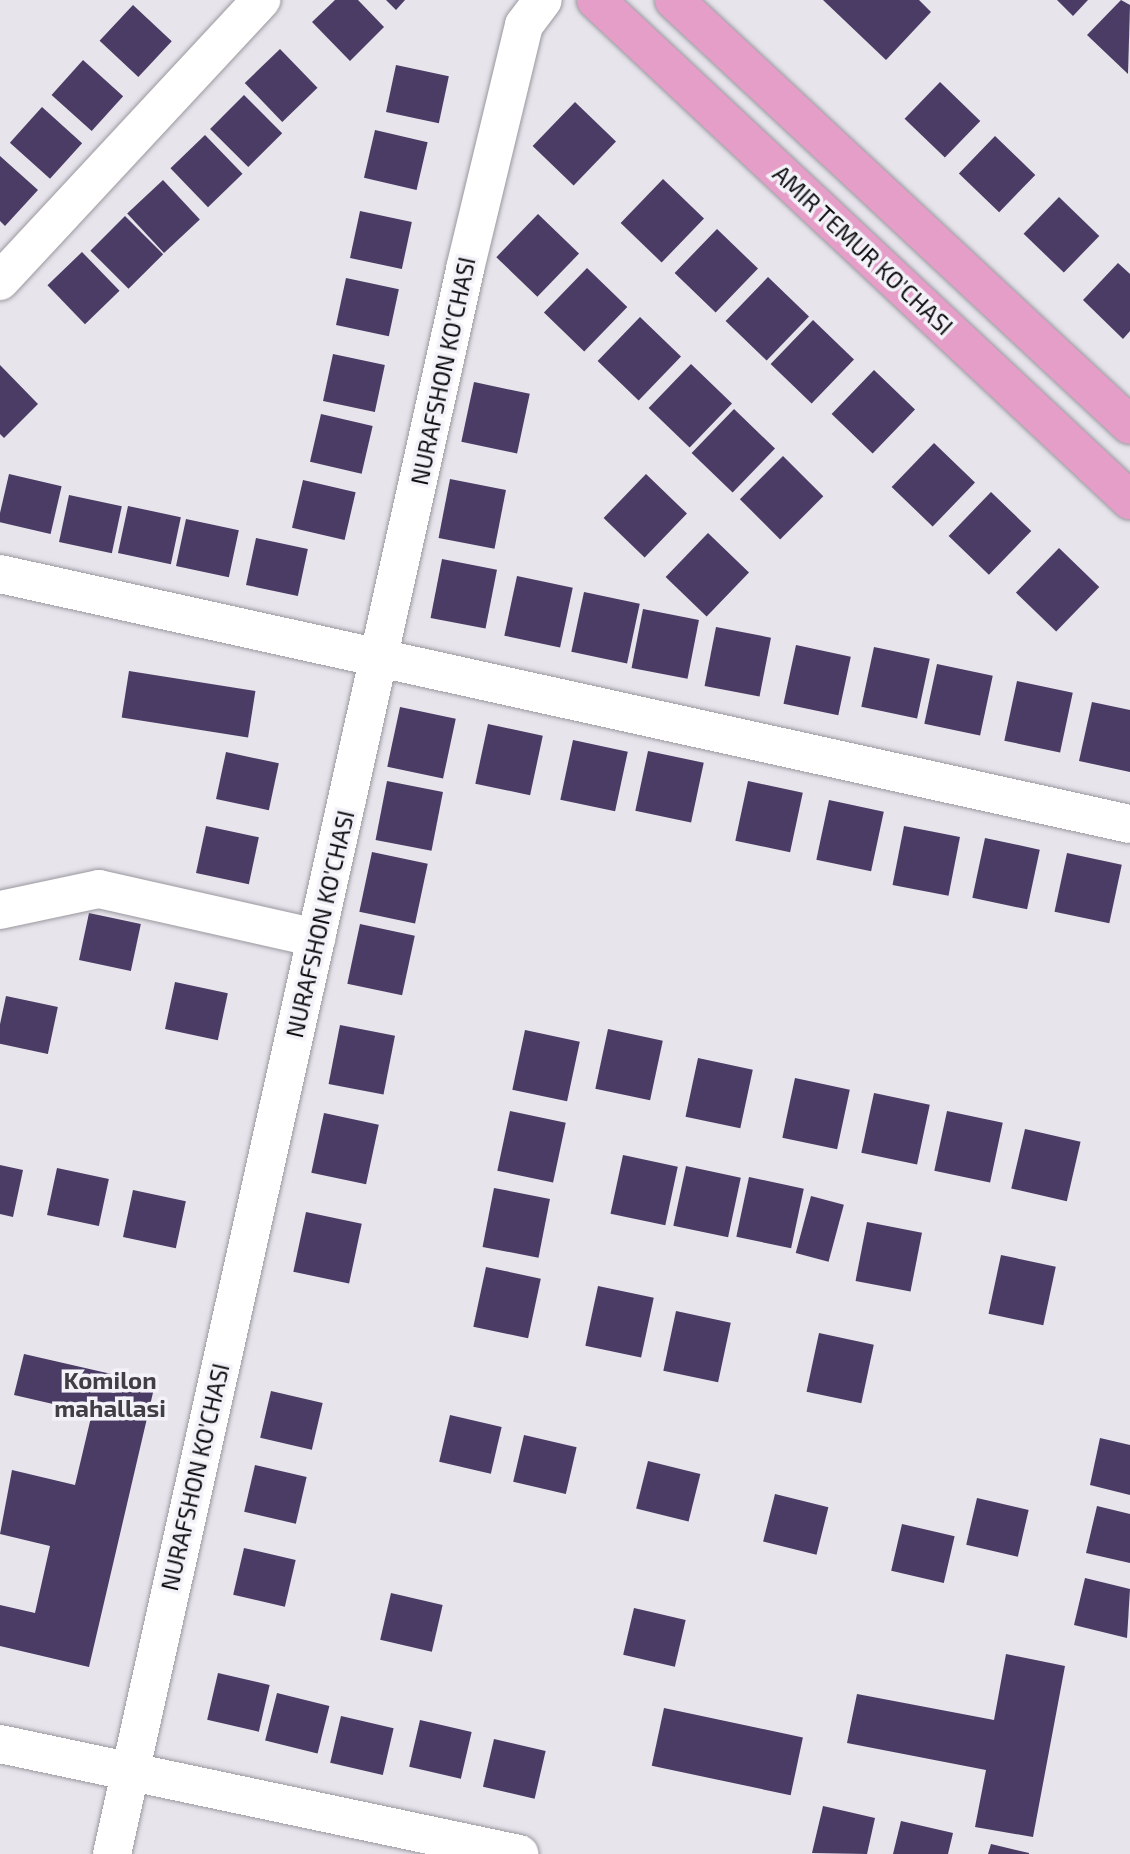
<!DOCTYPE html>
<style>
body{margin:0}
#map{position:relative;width:1130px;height:1854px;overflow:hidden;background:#e7e4ec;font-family:"Exo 2",sans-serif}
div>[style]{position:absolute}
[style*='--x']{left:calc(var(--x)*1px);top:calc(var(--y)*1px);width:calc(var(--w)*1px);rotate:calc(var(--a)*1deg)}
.building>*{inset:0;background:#4a3c64;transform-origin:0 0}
.roads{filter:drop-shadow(0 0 2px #9a989e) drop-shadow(0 0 2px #9a989e)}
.minor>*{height:38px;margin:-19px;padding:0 19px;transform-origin:19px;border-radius:19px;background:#fff}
.major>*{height:38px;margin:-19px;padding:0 19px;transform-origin:19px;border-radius:19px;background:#e49ec7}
span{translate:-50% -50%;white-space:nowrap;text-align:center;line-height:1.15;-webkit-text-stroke:7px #f4f2f9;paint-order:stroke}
.street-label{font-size:23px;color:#0d0d0f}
.neighbourhood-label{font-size:24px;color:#413f45;font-weight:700}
</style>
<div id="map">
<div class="building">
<div style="clip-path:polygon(335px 0,358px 0,384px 27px,350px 61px,312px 22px)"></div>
<div style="clip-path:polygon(386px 0,405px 0,396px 10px)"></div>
<div style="clip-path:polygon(823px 0,919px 0,931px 12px,886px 60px)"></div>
<div style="clip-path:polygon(1057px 0,1088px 0,1073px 16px)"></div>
<div style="clip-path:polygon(1121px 0,1130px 5px,1128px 74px,1087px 35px)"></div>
<div style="left:133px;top:5px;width:53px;height:49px;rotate:43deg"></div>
<div style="left:280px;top:49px;width:54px;height:49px;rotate:46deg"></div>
<div style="left:83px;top:60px;width:54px;height:47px;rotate:42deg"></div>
<div style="left:396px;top:65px;width:54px;height:48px;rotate:12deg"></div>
<div style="left:940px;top:82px;width:56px;height:51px;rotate:44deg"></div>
<div style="left:244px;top:95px;width:54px;height:48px;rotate:45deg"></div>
<div style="left:575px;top:102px;width:57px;height:61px;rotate:44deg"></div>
<div style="left:42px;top:107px;width:54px;height:48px;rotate:42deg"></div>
<div style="left:375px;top:130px;width:54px;height:49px;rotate:13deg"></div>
<div style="left:205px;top:135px;width:54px;height:48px;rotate:46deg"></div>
<div style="left:995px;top:136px;width:56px;height:52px;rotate:44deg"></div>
<div style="clip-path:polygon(0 156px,38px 190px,5px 226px,0 221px)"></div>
<div style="left:663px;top:179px;width:57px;height:61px;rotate:44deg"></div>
<div style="left:163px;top:180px;width:54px;height:49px;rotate:47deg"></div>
<div style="left:1059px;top:197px;width:56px;height:51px;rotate:44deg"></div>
<div style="left:360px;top:211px;width:53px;height:48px;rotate:12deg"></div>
<div style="left:538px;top:214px;width:57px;height:60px;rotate:44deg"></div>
<div style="left:125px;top:216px;width:54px;height:49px;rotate:45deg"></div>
<div style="left:717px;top:229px;width:57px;height:61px;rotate:44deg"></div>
<div style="left:82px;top:252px;width:54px;height:48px;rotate:46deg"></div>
<div style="clip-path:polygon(1118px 263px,1130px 274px,1130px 331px,1123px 339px,1083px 300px)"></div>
<div style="left:587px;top:268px;width:56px;height:62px;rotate:44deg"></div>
<div style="left:768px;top:277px;width:57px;height:61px;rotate:44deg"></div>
<div style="left:346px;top:278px;width:54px;height:48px;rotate:12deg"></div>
<div style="left:640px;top:317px;width:57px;height:61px;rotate:44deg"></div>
<div style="left:813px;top:320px;width:57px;height:61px;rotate:44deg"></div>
<div style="left:333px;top:354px;width:53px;height:48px;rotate:12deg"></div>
<div style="left:691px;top:364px;width:57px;height:61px;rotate:44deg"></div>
<div style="clip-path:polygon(0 365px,38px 404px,4px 438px,0 434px)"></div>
<div style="left:874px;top:370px;width:57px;height:61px;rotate:44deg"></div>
<div style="left:474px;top:382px;width:57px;height:61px;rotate:12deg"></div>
<div style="left:734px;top:409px;width:57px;height:61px;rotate:44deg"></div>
<div style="left:321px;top:414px;width:53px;height:49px;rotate:13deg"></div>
<div style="left:934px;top:443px;width:57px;height:61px;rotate:44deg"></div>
<div style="left:783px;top:456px;width:57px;height:61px;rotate:45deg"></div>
<div style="left:9px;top:474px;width:54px;height:49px;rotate:13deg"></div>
<div style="left:646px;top:474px;width:57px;height:61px;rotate:44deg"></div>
<div style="left:450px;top:479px;width:57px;height:60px;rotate:11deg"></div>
<div style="left:303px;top:480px;width:54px;height:49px;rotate:13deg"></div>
<div style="left:991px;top:492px;width:56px;height:61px;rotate:44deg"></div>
<div style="left:69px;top:495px;width:54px;height:48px;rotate:12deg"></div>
<div style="left:128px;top:506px;width:54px;height:48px;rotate:12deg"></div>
<div style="left:186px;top:519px;width:54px;height:48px;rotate:12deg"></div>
<div style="left:708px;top:533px;width:57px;height:61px;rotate:44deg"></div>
<div style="left:256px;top:538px;width:53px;height:48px;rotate:12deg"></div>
<div style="left:1059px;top:548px;width:56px;height:62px;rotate:44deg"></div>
<div style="left:442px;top:559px;width:56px;height:60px;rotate:11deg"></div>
<div style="left:517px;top:576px;width:57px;height:61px;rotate:12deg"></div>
<div style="left:584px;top:592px;width:57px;height:61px;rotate:12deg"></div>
<div style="left:643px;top:609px;width:57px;height:60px;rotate:11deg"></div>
<div style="left:716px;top:627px;width:56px;height:60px;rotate:11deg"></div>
<div style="left:796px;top:645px;width:56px;height:60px;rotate:12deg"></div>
<div style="left:874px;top:647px;width:57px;height:61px;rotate:12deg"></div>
<div style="left:937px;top:664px;width:57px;height:61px;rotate:12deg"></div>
<div style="left:129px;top:671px;width:128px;height:47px;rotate:9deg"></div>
<div style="left:1017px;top:681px;width:57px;height:61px;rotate:12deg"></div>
<div style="clip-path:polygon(1092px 702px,1130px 710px,1130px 772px,1079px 761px)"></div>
<div style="left:400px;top:707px;width:57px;height:61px;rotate:12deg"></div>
<div style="left:488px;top:724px;width:56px;height:61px;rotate:12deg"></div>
<div style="left:573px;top:740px;width:56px;height:61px;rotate:12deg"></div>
<div style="left:648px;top:751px;width:57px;height:61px;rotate:12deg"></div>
<div style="left:226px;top:752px;width:54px;height:48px;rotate:12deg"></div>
<div style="left:387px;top:781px;width:57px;height:60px;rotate:11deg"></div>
<div style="left:748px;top:781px;width:56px;height:61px;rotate:12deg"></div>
<div style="left:829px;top:800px;width:56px;height:61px;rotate:12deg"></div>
<div style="left:206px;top:826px;width:54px;height:48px;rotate:12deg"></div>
<div style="left:904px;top:826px;width:57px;height:60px;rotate:11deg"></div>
<div style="left:985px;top:838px;width:56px;height:61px;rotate:12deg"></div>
<div style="left:372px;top:852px;width:57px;height:61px;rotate:12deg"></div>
<div style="left:1067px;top:853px;width:56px;height:60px;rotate:12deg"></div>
<div style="left:89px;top:913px;width:53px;height:48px;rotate:12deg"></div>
<div style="left:360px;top:924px;width:56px;height:61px;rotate:12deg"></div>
<div style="left:175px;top:982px;width:54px;height:48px;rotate:12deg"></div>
<div style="left:6px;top:996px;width:53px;height:48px;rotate:12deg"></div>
<div style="left:340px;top:1025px;width:56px;height:60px;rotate:11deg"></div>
<div style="left:608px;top:1029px;width:56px;height:61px;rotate:12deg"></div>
<div style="left:525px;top:1030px;width:56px;height:61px;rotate:12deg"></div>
<div style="left:698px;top:1058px;width:56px;height:60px;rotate:12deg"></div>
<div style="left:795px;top:1078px;width:56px;height:61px;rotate:12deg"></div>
<div style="left:874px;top:1093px;width:57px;height:61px;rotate:12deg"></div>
<div style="left:510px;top:1111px;width:57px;height:61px;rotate:12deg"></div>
<div style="left:947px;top:1111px;width:57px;height:61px;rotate:12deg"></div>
<div style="left:324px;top:1113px;width:56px;height:61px;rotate:12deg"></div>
<div style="left:1025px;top:1129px;width:57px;height:61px;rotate:13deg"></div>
<div style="left:623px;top:1155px;width:56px;height:60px;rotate:12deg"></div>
<div style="clip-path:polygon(0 1165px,23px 1170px,13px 1217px,0 1214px)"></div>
<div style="left:686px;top:1166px;width:56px;height:61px;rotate:12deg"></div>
<div style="left:57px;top:1168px;width:53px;height:48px;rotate:12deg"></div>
<div style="left:749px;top:1177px;width:56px;height:61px;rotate:12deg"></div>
<div style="left:494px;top:1188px;width:57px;height:60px;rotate:11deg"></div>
<div style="left:133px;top:1190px;width:54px;height:48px;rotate:12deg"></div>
<div style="left:811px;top:1196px;width:34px;height:59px;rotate:15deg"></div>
<div style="left:306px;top:1212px;width:57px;height:61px;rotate:12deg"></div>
<div style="left:867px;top:1222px;width:56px;height:60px;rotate:11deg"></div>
<div style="left:1001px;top:1255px;width:56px;height:60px;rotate:12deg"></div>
<div style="left:486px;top:1267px;width:56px;height:61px;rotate:12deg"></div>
<div style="left:598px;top:1286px;width:57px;height:61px;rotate:12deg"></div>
<div style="left:676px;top:1311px;width:56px;height:61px;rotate:12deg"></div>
<div style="left:819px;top:1333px;width:56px;height:60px;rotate:12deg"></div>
<div style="clip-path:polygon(24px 1354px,155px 1384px,89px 1667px,0 1646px,0 1605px,35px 1613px,50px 1546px,0 1534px,12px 1470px,75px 1485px,92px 1413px,14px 1395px)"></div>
<div style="left:271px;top:1391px;width:53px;height:48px;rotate:13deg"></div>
<div style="left:450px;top:1415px;width:53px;height:48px;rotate:13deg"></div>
<div style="left:524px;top:1435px;width:54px;height:48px;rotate:13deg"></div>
<div style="clip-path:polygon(1100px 1438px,1130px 1445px,1130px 1495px,1090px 1485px)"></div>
<div style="left:648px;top:1461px;width:54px;height:49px;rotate:14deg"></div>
<div style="left:255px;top:1465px;width:53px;height:48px;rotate:13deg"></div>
<div style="left:775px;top:1494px;width:55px;height:49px;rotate:14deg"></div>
<div style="left:977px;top:1498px;width:53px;height:48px;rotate:13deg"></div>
<div style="clip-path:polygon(1097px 1506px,1130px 1514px,1130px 1563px,1086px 1553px)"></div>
<div style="left:902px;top:1524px;width:54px;height:48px;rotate:13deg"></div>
<div style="left:244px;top:1548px;width:53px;height:48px;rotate:13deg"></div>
<div style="clip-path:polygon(1085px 1578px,1130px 1589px,1127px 1638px,1074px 1625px)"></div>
<div style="left:391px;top:1593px;width:53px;height:48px;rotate:13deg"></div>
<div style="left:634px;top:1608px;width:53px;height:48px;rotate:13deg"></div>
<div style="clip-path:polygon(1006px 1654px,1065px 1666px,1033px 1837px,975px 1827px,986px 1770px,847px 1743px,857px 1694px,994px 1720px)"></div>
<div style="left:218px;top:1673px;width:53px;height:48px;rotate:13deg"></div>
<div style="left:277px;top:1693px;width:54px;height:49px;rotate:14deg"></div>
<div style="left:664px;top:1708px;width:142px;height:59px;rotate:12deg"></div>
<div style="left:341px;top:1716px;width:54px;height:48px;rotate:13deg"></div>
<div style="left:420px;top:1720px;width:53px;height:48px;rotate:13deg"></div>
<div style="left:494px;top:1739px;width:53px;height:49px;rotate:13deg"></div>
<div style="clip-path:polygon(823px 1806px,875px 1818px,867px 1854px,812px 1853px)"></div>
<div style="clip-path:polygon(901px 1821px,953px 1833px,948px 1854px,893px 1854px)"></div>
<div style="clip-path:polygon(991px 1844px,1029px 1853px,1029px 1854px,988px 1854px)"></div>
</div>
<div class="roads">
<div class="minor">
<div style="--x:0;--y:281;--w:384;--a:-47.1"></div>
<div style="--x:0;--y:574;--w:1157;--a:12.48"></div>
<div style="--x:0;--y:910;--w:101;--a:-12"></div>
<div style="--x:99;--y:889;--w:223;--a:12.7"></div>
<div style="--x:0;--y:1744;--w:531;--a:11.97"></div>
<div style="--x:112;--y:1854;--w:1624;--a:-77.44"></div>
<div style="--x:465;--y:269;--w:251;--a:-76.4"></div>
<div style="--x:524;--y:25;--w:31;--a:-53"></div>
</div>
<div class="major">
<div style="--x:596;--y:0;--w:732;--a:43.12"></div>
<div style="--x:674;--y:0;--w:623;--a:42.98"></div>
</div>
</div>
<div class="street-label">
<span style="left:863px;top:250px;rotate:43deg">AMIR TEMUR KO'CHASI</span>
<span style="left:443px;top:371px;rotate:-78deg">NURAFSHON KO'CHASI</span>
<span style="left:320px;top:924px;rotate:-77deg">NURAFSHON KO'CHASI</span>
<span style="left:195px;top:1477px;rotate:-77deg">NURAFSHON KO'CHASI</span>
</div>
<div class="neighbourhood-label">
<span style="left:110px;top:1394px">Komilon<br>mahallasi</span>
</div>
</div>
